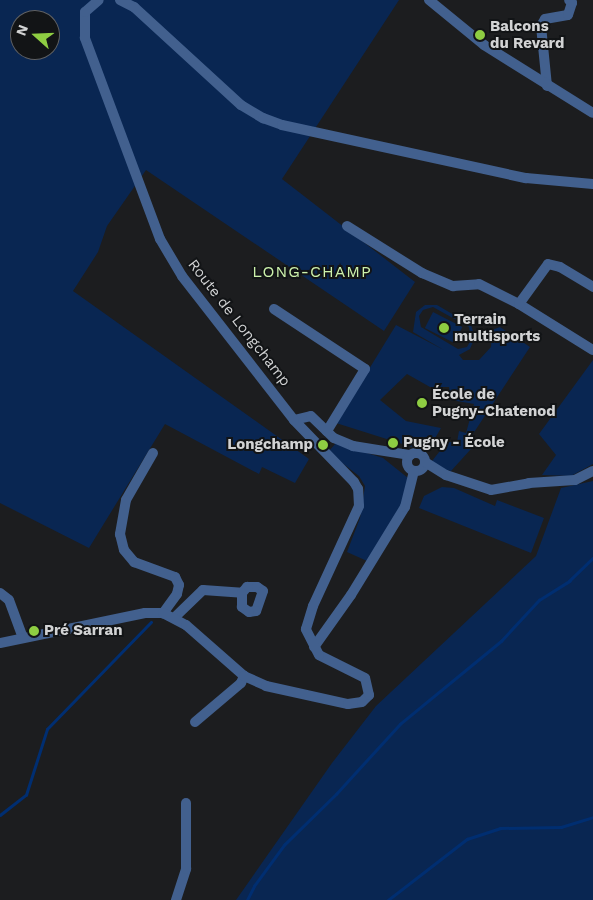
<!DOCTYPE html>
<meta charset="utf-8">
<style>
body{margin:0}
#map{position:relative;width:593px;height:900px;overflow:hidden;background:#1c1d1f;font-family:"Work Sans",sans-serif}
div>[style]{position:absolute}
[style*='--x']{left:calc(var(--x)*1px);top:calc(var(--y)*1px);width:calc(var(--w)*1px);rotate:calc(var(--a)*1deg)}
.green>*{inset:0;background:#092652;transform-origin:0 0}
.stream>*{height:2.5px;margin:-1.25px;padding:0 1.25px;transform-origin:1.25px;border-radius:1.25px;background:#002e71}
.minor>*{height:10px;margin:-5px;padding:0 5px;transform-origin:5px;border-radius:5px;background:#42608e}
.minor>.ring{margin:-5px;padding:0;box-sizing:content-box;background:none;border:10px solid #42608e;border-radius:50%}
.tertiary>*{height:10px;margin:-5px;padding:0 5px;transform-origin:5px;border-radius:5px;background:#42608e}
.dots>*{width:14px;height:14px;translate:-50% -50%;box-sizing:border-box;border:2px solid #121416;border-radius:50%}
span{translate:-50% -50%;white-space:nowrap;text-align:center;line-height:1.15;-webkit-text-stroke:4px #121416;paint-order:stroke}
.poi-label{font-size:15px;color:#d2d3d4;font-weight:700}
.left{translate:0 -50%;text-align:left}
.right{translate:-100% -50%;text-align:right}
.street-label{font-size:15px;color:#d2d3d4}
.neighbourhood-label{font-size:16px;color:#cdf2ac;letter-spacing:1px}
.north{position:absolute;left:10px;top:10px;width:50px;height:50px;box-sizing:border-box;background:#121416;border:1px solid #5f6062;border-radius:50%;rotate:290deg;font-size:14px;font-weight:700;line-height:20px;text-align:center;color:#d2d3d4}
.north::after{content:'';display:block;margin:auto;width:18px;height:22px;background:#8ecd42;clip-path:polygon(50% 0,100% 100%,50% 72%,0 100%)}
</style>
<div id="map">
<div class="green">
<div style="clip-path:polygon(evenodd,0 0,399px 0,282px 179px,415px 282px,384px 331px,146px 170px,107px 226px,98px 252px,73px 291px,309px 459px,295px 483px,262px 467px,259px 474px,165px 424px,89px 548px,0 503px,0 0,20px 20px,50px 20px,50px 50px,20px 50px,20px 20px)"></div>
<div style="clip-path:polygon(evenodd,425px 305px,437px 305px,471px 325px,475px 337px,470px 349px,459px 355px,463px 360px,479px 360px,491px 347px,492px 330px,500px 327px,530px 347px,467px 443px,471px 449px,451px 471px,435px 468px,432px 461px,447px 442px,457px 442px,459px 431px,466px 433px,474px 404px,451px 400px,449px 387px,430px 387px,407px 374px,380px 400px,406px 421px,441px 428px,434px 440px,424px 439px,412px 447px,336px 423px,396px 325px,444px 350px,413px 332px,416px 312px,425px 305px,433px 307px,469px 327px,471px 340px,467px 347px,458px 349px,421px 327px,419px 316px,423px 310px,433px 307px)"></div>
<div style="left:433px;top:312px;width:33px;height:18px;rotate:27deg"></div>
<div style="clip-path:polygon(593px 360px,593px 464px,571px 476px,542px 475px,556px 455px,539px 434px)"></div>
<div style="clip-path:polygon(336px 443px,383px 458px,408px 478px,403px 505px,367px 561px,347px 552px,360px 518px,365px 486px,359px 476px,328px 452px)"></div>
<div style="clip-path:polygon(593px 481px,593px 900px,236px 900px,332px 763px,376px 706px,536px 556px,561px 488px)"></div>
<div style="clip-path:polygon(442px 487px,454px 488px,495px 506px,497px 500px,544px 518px,531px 553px,419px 508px,424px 496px)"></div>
</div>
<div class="stream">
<div style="--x:0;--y:815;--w:33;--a:-38"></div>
<div style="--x:26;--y:795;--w:69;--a:-72.3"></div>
<div style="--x:47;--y:729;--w:149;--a:-45.8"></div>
<div style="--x:247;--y:900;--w:16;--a:-63"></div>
<div style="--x:254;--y:886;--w:51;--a:-53.8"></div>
<div style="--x:284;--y:845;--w:73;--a:-44.4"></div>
<div style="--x:336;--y:794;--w:95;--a:-47.6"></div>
<div style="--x:400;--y:724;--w:131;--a:-39.4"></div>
<div style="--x:501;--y:641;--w:56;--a:-47.2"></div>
<div style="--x:539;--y:600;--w:36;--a:-32"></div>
<div style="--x:569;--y:581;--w:33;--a:-44"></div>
<div style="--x:388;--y:900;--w:100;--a:-37.7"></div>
<div style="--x:467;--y:839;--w:35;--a:-18"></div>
<div style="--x:500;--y:828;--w:61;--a:-0.9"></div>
<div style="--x:561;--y:827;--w:34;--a:-17"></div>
</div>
<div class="minor">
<div style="--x:547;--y:86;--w:60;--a:-95.7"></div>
<div style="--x:541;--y:26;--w:8;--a:-60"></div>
<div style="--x:545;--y:19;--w:23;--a:-10"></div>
<div style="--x:568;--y:15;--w:13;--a:-72"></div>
<div style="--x:572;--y:3;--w:4;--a:-135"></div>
<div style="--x:347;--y:226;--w:89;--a:32.1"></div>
<div style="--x:422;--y:273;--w:34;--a:23"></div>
<div style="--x:453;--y:286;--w:26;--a:-4"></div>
<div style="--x:479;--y:284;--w:45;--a:26.6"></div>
<div style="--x:519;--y:304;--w:87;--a:31.9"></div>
<div style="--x:519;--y:304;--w:49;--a:-54.1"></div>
<div style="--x:548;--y:264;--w:12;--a:14"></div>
<div style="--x:560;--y:267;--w:39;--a:31"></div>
<div style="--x:274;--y:309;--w:109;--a:33.4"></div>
<div style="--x:365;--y:369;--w:73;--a:121.5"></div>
<div style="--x:294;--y:420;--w:17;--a:-13"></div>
<div style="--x:311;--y:416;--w:32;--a:44"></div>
<div style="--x:334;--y:438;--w:21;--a:23"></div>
<div style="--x:353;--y:446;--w:58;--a:9"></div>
<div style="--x:153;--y:453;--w:54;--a:119.9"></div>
<div style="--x:126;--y:500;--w:35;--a:100"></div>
<div style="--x:120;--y:534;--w:16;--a:76"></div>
<div style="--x:124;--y:550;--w:16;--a:50"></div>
<div style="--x:134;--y:562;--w:44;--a:20.1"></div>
<div style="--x:175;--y:577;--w:9;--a:63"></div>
<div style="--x:179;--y:585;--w:9;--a:103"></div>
<div style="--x:177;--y:594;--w:24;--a:126"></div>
<div class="ring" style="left:407px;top:453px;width:8px;height:8px"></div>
<div style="--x:425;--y:462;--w:25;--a:32"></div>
<div style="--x:446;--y:475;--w:47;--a:18.4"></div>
<div style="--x:491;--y:490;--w:39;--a:-10"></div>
<div style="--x:529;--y:483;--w:46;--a:-3.7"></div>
<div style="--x:575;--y:480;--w:20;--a:-27"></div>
<div style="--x:0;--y:593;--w:11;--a:38"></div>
<div style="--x:9;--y:600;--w:40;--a:69.8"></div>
<div style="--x:175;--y:617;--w:39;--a:-44"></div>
<div style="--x:203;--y:590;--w:39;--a:4"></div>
<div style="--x:242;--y:593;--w:8;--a:-50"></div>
<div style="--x:247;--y:587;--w:10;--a:0"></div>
<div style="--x:257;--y:587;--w:7;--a:34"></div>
<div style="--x:263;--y:591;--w:21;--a:109"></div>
<div style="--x:256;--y:611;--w:7;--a:172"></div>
<div style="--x:249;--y:612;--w:9;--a:-144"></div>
<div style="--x:242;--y:607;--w:14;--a:-90"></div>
<div style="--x:314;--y:647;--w:64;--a:-54.6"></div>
<div style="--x:351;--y:595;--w:103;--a:-58.5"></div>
<div style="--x:405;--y:507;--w:37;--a:-76"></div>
<div style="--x:195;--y:722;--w:60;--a:-40.3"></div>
<div style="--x:241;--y:683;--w:8;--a:-67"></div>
<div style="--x:176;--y:900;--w:33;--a:-72"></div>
<div style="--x:186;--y:869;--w:66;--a:-90"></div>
</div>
<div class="tertiary">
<div style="--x:120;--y:0;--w:16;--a:27"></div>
<div style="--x:134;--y:7;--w:145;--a:42.5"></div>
<div style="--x:241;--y:105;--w:26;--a:31"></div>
<div style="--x:263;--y:118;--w:20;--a:20"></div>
<div style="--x:282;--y:125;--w:250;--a:12.3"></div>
<div style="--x:526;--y:178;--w:67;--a:5.1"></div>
<div style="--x:429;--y:0;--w:71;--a:39.3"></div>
<div style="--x:484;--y:45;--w:128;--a:32"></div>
<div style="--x:0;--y:643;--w:148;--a:-11.7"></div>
<div style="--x:145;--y:613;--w:18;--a:0"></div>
<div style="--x:163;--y:613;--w:26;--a:28"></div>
<div style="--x:186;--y:625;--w:77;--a:41.3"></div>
<div style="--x:244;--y:676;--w:24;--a:24"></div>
<div style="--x:266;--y:686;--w:84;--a:12.4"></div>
<div style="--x:348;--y:704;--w:14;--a:-8"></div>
<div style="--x:362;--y:702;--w:10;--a:-45"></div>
<div style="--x:369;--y:695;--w:17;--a:-103"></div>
<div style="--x:365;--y:678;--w:51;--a:-153.4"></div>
<div style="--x:319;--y:655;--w:29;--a:-117"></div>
<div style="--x:306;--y:629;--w:24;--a:-73"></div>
<div style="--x:313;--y:606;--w:110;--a:-65.3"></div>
<div style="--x:359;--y:506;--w:17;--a:-93"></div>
<div style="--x:358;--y:489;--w:8;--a:-120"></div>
<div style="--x:354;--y:482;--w:86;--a:-134.1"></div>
<div style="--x:294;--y:420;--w:182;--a:-127.9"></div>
<div style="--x:182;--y:276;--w:43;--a:-120.7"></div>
<div style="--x:160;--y:239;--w:215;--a:-110.5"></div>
<div style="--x:85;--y:38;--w:26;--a:-90"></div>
<div style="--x:85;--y:12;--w:18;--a:-41"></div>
</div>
<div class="dots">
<div style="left:480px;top:35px;background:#8ecd42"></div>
<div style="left:444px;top:328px;background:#8ecd42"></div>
<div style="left:422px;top:403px;background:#8ecd42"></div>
<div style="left:393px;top:443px;background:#8ecd42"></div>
<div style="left:323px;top:445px;background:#8ecd42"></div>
<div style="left:34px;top:631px;background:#8ecd42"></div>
</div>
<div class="poi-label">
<span class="left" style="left:490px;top:35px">Balcons<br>du Revard</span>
<span class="left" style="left:454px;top:328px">Terrain<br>multisports</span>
<span class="left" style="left:432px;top:403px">École de<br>Pugny-Chatenod</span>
<span class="left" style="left:403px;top:443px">Pugny - École</span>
<span class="right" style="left:313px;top:445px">Longchamp</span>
<span class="left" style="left:44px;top:631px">Pré Sarran</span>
</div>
<div class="street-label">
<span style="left:239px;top:323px;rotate:52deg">Route de Longchamp</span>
</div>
<div class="neighbourhood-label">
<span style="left:312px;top:272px">LONG-CHAMP</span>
</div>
<div class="north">N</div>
</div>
